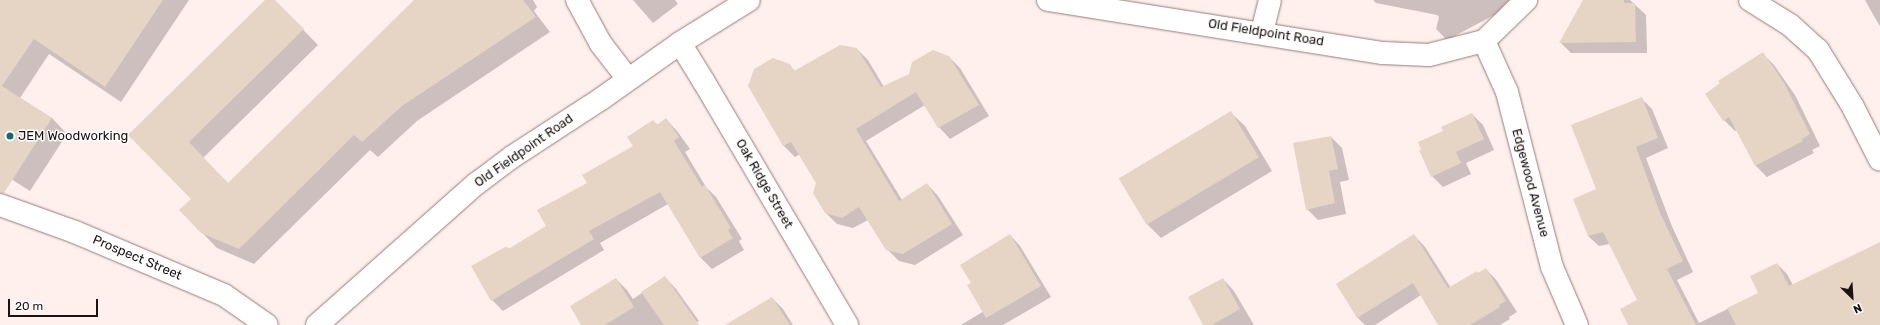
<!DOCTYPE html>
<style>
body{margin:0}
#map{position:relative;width:1880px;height:325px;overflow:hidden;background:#ffefed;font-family:Rubik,sans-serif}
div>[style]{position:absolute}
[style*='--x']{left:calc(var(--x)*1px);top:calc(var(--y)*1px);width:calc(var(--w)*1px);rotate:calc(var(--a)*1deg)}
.shadow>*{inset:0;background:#0003}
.building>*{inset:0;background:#e6d5c5;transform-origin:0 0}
.roads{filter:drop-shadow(0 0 1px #947e7a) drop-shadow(0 0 1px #947e7a)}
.minor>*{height:22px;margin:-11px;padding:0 11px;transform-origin:11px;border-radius:11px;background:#fff}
.tertiary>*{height:22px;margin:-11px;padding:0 11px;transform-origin:11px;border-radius:11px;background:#fff}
.secondary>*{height:22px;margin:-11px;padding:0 11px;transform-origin:11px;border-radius:11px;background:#fff}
.dots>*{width:11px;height:11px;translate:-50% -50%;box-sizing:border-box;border:2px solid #fff;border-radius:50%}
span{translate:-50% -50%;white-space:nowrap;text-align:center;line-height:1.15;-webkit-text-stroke:3px #fff;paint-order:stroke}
.street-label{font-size:13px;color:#1b1311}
.poi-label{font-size:13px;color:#1b1311}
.left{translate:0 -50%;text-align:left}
.north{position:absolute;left:1832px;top:277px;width:40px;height:40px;-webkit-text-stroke:3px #fff;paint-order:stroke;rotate:155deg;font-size:11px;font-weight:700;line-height:16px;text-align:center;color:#1b1311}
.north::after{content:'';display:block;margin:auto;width:14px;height:18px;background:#1b1311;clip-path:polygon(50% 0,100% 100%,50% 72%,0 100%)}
.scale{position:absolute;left:8px;top:299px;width:90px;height:18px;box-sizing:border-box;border:2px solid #1b1311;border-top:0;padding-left:5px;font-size:12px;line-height:14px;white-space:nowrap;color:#1b1311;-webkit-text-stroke:3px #fff;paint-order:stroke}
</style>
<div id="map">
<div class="shadow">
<div style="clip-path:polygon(0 0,189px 0,121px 102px,49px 54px,20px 98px,52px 118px,67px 134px,30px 191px,0 172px)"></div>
<div style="clip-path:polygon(267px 0,274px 0,318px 45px,203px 158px,229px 184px,415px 0,533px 0,537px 7px,534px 11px,550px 32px,417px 121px,378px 157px,370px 150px,254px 264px,217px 248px,180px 210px,193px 199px,130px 135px)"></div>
<div style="clip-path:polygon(633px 0,675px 0,678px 4px,653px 23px)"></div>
<div style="clip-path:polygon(1373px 0,1509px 0,1496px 14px,1447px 40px,1436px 29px,1439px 17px,1437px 15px,1376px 3px)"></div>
<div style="clip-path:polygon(1584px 0,1630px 0,1646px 15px,1647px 53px,1571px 53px,1560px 42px)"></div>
<div style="clip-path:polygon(1865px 0,1880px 0,1880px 26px,1875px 18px)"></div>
<div style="clip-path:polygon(857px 49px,868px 60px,884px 87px,949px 57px,960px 68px,989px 116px,950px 139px,939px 127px,925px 105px,866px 141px,902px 200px,927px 184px,938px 196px,963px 235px,915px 265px,899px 261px,887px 249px,868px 220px,853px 228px,837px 224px,826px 213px,817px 183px,800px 154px,795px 157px,784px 146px,749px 86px,789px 65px,796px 72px)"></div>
<div style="clip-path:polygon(1762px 53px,1774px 65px,1795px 95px,1820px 146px,1812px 150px,1814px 153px,1767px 177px,1756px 166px,1737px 130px,1735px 131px,1724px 120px,1721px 83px)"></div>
<div style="clip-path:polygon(1642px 99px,1652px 109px,1668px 148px,1646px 158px,1671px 224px,1693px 272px,1677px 280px,1699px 323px,1760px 293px,1777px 264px,1787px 274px,1793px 285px,1880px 250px,1880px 325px,1629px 325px,1638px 301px,1610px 244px,1599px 246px,1588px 236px,1598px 189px)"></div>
<div style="clip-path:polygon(1231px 113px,1245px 126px,1272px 171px,1161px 238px,1147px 224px)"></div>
<div style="clip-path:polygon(1472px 114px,1483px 125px,1494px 150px,1466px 163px,1471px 174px,1443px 187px,1432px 176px,1422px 150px,1445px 132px)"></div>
<div style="clip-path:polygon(666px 119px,677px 131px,690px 149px,685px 152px,706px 187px,716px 197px,742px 239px,739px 241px,744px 250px,712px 269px,701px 258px,668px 204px,600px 243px,604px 250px,503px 311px,492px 300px,510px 249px,548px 226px,589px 183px,635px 146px,653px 121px,658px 125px)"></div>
<div style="clip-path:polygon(1331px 137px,1342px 148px,1349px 180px,1340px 182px,1346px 214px,1318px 220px,1307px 209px)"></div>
<div style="clip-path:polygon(1010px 235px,1020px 246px,1051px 297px,1003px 325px,961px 325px,984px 311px,972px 283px)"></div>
<div style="clip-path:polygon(1414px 235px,1425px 247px,1451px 288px,1486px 269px,1497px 281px,1517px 312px,1509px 317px,1510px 319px,1500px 325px,1440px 325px,1421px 295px,1375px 325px,1365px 325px,1358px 318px,1337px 285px)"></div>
<div style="clip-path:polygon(665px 277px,676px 289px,699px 321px,693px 325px,582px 325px,616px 279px,627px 290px,633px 299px)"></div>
<div style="clip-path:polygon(1223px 279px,1234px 291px,1254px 325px,1204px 325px)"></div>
<div style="clip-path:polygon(772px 298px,783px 309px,793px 325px,728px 325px)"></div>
</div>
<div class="building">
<div style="clip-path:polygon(0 0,163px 0,105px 87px,34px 39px,2px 86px,52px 118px,4px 193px,0 193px)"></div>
<div style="clip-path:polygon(265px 0,275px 0,304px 29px,189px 142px,228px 183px,414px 0,523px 0,536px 17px,402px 106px,362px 142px,354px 135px,239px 249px,201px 233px,179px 210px,191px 199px,128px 135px)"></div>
<div style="clip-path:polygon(1583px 0,1624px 0,1624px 3px,1635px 3px,1636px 42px,1559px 43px)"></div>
<div style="clip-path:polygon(840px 45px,857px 48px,881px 87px,909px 74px,912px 62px,933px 50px,949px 56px,979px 105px,938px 128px,916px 92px,856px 129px,899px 201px,927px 183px,952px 224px,903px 254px,886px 250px,859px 207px,842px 218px,825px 213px,813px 193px,816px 183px,791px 142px,783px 146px,748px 86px,754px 69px,773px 58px,790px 64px,794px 71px)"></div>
<div style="clip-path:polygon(1763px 52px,1784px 83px,1810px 134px,1802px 139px,1803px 141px,1755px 166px,1729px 117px,1723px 121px,1705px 94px,1720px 83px,1718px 81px)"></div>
<div style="clip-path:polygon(1642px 97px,1658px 138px,1636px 147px,1660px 213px,1683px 261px,1667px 269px,1696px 325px,1628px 325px,1620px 309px,1637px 300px,1603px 232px,1588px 236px,1573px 199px,1596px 189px,1571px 125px)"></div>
<div style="left:1231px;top:111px;width:54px;height:131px;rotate:59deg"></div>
<div style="clip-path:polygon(1472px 113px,1484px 139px,1456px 152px,1461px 163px,1431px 177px,1419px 150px,1421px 150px,1418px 142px,1443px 131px,1441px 127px)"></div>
<div style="clip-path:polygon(666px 118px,679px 137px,674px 141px,702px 187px,705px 185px,731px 228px,728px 230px,733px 238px,700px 258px,660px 192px,589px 231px,594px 239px,491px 301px,471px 266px,505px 247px,510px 248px,546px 226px,537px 210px,587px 183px,582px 175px,633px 146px,627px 137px,653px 120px,657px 125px)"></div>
<div style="clip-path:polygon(1331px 136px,1338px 169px,1329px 171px,1335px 203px,1306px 210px,1293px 143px)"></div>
<div style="clip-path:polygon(1010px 234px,1041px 286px,986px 318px,967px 285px,971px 283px,960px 265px)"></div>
<div style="clip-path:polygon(1414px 234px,1448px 288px,1477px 271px,1478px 273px,1486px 268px,1506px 301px,1499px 305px,1500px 307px,1470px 325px,1438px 325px,1413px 283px,1357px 318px,1336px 284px)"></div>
<div style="clip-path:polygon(1880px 242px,1880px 325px,1736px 325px,1727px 308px,1758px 293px,1750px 276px,1777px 263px,1789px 286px)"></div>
<div style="clip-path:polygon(665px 276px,699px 325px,664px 325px,641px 292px)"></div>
<div style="clip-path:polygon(616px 278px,634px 307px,605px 325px,581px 325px,570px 306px)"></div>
<div style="clip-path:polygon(1223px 278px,1240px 309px,1212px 325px,1203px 325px,1188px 297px)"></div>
<div style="clip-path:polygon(772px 297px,790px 325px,725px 325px)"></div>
</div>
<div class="roads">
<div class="minor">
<div style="--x:577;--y:0;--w:50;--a:61.4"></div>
<div style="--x:601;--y:44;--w:44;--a:52.4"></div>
<div style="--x:1750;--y:0;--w:47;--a:32"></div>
<div style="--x:1790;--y:25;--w:38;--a:42"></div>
<div style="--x:1818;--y:50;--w:67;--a:58.4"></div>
<div style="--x:1853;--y:107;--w:59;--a:63"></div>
<div style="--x:1262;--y:32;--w:33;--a:-76"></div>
<div style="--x:1484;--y:41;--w:56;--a:65.7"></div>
<div style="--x:1507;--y:92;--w:181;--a:75.6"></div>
<div style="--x:1552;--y:267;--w:63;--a:66.7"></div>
<div style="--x:680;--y:43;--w:46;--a:58.4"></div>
<div style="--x:704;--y:82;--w:282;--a:59.5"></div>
</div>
<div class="tertiary">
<div style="--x:0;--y:205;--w:80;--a:19.8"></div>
<div style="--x:75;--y:232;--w:162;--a:22.9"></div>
<div style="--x:224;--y:295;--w:52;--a:34.9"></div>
</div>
<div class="secondary">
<div style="--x:1048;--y:0;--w:339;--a:9"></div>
<div style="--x:1383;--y:53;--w:46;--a:2.5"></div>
<div style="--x:1429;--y:55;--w:57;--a:-14.3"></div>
<div style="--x:1484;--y:41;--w:59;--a:-44.3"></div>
<div style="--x:317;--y:325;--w:213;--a:-41.6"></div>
<div style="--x:476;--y:184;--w:45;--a:-36.9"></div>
<div style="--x:512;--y:157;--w:106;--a:-33.1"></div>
<div style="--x:601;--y:99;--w:97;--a:-35.3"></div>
<div style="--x:680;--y:43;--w:81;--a:-31.9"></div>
</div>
</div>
<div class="dots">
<div style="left:10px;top:136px;background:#1b686d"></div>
</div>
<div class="street-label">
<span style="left:1266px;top:33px;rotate:9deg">Old Fieldpoint Road</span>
<span style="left:524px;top:151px;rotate:-35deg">Old Fieldpoint Road</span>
<span style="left:1530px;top:183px;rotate:75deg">Edgewood Avenue</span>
<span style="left:764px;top:184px;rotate:60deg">Oak Ridge Street</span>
<span style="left:137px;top:258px;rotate:23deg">Prospect Street</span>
</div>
<div class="poi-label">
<span class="left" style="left:18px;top:136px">JEM Woodworking</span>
</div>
<div class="north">N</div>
<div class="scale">20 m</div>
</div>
